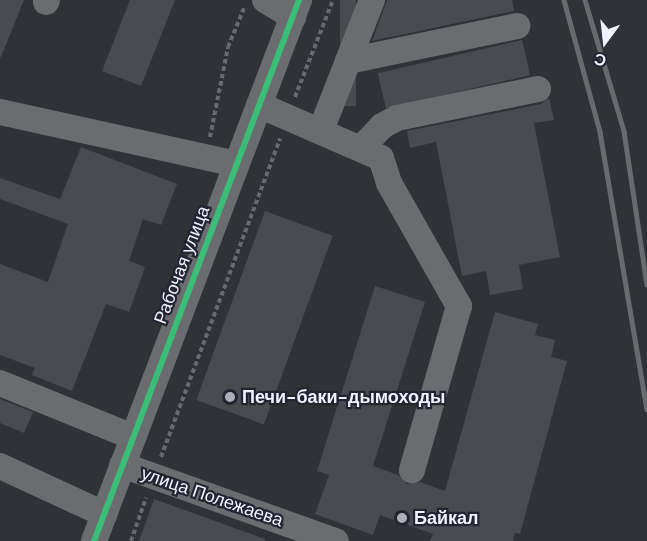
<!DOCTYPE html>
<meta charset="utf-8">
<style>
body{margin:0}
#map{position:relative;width:647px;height:541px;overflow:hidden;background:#303238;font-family:"DM Sans",sans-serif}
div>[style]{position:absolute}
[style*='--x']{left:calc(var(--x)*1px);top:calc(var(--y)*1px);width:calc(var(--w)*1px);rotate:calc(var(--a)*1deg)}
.building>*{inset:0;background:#4a4b50;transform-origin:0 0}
.path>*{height:4px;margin-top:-2px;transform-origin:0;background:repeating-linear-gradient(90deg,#67696d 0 4.5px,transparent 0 7.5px)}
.minor>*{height:26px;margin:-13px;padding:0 13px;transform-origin:13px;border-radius:13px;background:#6a6c6f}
.rail>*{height:4.5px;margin:-2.25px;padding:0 2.25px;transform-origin:2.25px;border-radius:2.25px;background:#696a6e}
.cycleway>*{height:6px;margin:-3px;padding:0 3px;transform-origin:3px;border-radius:3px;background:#3abd76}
.dots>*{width:16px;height:16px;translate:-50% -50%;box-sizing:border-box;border:3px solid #232632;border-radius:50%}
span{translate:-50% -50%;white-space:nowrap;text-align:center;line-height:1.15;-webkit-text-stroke:4.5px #232632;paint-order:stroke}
.street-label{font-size:18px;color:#f0f3fb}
.poi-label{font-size:18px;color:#f0f3fb;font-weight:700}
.left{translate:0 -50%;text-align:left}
.north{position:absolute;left:575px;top:12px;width:60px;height:60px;-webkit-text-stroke:4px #232632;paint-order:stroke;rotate:195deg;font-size:16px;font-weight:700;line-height:24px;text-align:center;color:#f0f3fb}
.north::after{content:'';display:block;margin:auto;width:21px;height:27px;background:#f0f3fb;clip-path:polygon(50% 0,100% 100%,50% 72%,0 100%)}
</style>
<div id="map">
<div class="building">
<div style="clip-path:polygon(0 0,24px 0,1px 57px,0 57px)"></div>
<div style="clip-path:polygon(130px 0,175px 0,141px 86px,102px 71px)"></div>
<div style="left:340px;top:0;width:16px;height:106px"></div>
<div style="clip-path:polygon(387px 0,512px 0,514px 11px,372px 41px)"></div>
<div style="left:522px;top:40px;width:36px;height:148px;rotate:77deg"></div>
<div style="clip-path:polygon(549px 98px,554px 120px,534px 123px,560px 257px,519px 265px,523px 289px,490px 295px,486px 271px,462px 276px,436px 142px,410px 148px,407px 131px,541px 104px)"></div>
<div style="clip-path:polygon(81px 147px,177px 184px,161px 225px,143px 219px,129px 261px,145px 267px,129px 312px,106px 304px,72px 391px,32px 375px,35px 368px,0 355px,0 264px,48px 282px,68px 224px,0 199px,0 178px,60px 199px)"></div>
<div style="left:265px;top:211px;width:72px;height:201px;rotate:20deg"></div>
<div style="clip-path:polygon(375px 286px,425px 302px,373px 466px,398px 475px,407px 484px,420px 482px,445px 491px,495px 312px,538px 324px,535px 335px,555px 340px,551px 357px,567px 361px,520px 534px,515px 533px,513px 541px,430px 541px,433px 534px,380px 515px,373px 535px,315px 514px,329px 475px,317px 471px)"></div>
<div style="clip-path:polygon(0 399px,33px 412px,24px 433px,0 423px)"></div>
<div style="clip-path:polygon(154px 499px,265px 539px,265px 541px,139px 541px)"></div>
</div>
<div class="path">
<div style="--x:295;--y:97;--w:104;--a:-68.6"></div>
<div style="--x:210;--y:137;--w:92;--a:-78.7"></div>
<div style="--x:228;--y:47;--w:42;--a:-67.7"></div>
<div style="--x:161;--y:457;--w:340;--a:-69.5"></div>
<div style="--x:131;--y:541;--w:46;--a:-70.8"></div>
</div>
<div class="minor">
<div style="--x:265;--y:0;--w:33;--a:31"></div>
<div style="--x:46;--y:2;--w:2;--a:-63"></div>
<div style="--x:348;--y:61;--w:173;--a:-11.7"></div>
<div style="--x:259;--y:105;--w:133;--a:23.5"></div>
<div style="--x:381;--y:158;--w:26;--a:72"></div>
<div style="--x:389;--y:183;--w:142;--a:60.4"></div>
<div style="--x:459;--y:306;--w:171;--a:106"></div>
<div style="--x:0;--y:112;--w:242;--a:12.4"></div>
<div style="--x:321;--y:130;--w:140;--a:-68.6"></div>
<div style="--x:362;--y:147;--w:29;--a:-46"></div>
<div style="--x:382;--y:126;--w:17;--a:-28"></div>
<div style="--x:397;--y:118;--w:144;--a:-11.6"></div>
<div style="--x:0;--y:383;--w:144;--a:22.1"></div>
<div style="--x:122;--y:465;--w:227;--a:19.6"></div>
<div style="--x:0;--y:466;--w:115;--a:24.8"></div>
<div style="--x:94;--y:541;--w:579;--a:-69.25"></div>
</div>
<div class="rail">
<div style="--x:564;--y:0;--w:137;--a:74.7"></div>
<div style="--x:600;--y:132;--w:281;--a:80.4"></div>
<div style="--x:585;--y:0;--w:137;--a:73.4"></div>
<div style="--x:624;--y:131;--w:155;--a:81.5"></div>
</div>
<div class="cycleway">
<div style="--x:94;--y:541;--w:579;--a:-69.25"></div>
</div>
<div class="dots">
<div style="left:230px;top:397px;background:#adafb7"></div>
<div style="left:402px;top:518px;background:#adafb7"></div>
</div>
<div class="street-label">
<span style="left:182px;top:265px;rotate:-69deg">Рабочая улица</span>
<span style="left:212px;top:497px;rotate:19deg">улица Полежаева</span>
</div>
<div class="poi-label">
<span class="left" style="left:242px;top:397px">Печи-баки-дымоходы</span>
<span class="left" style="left:414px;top:518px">Байкал</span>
</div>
<div class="north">С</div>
</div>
